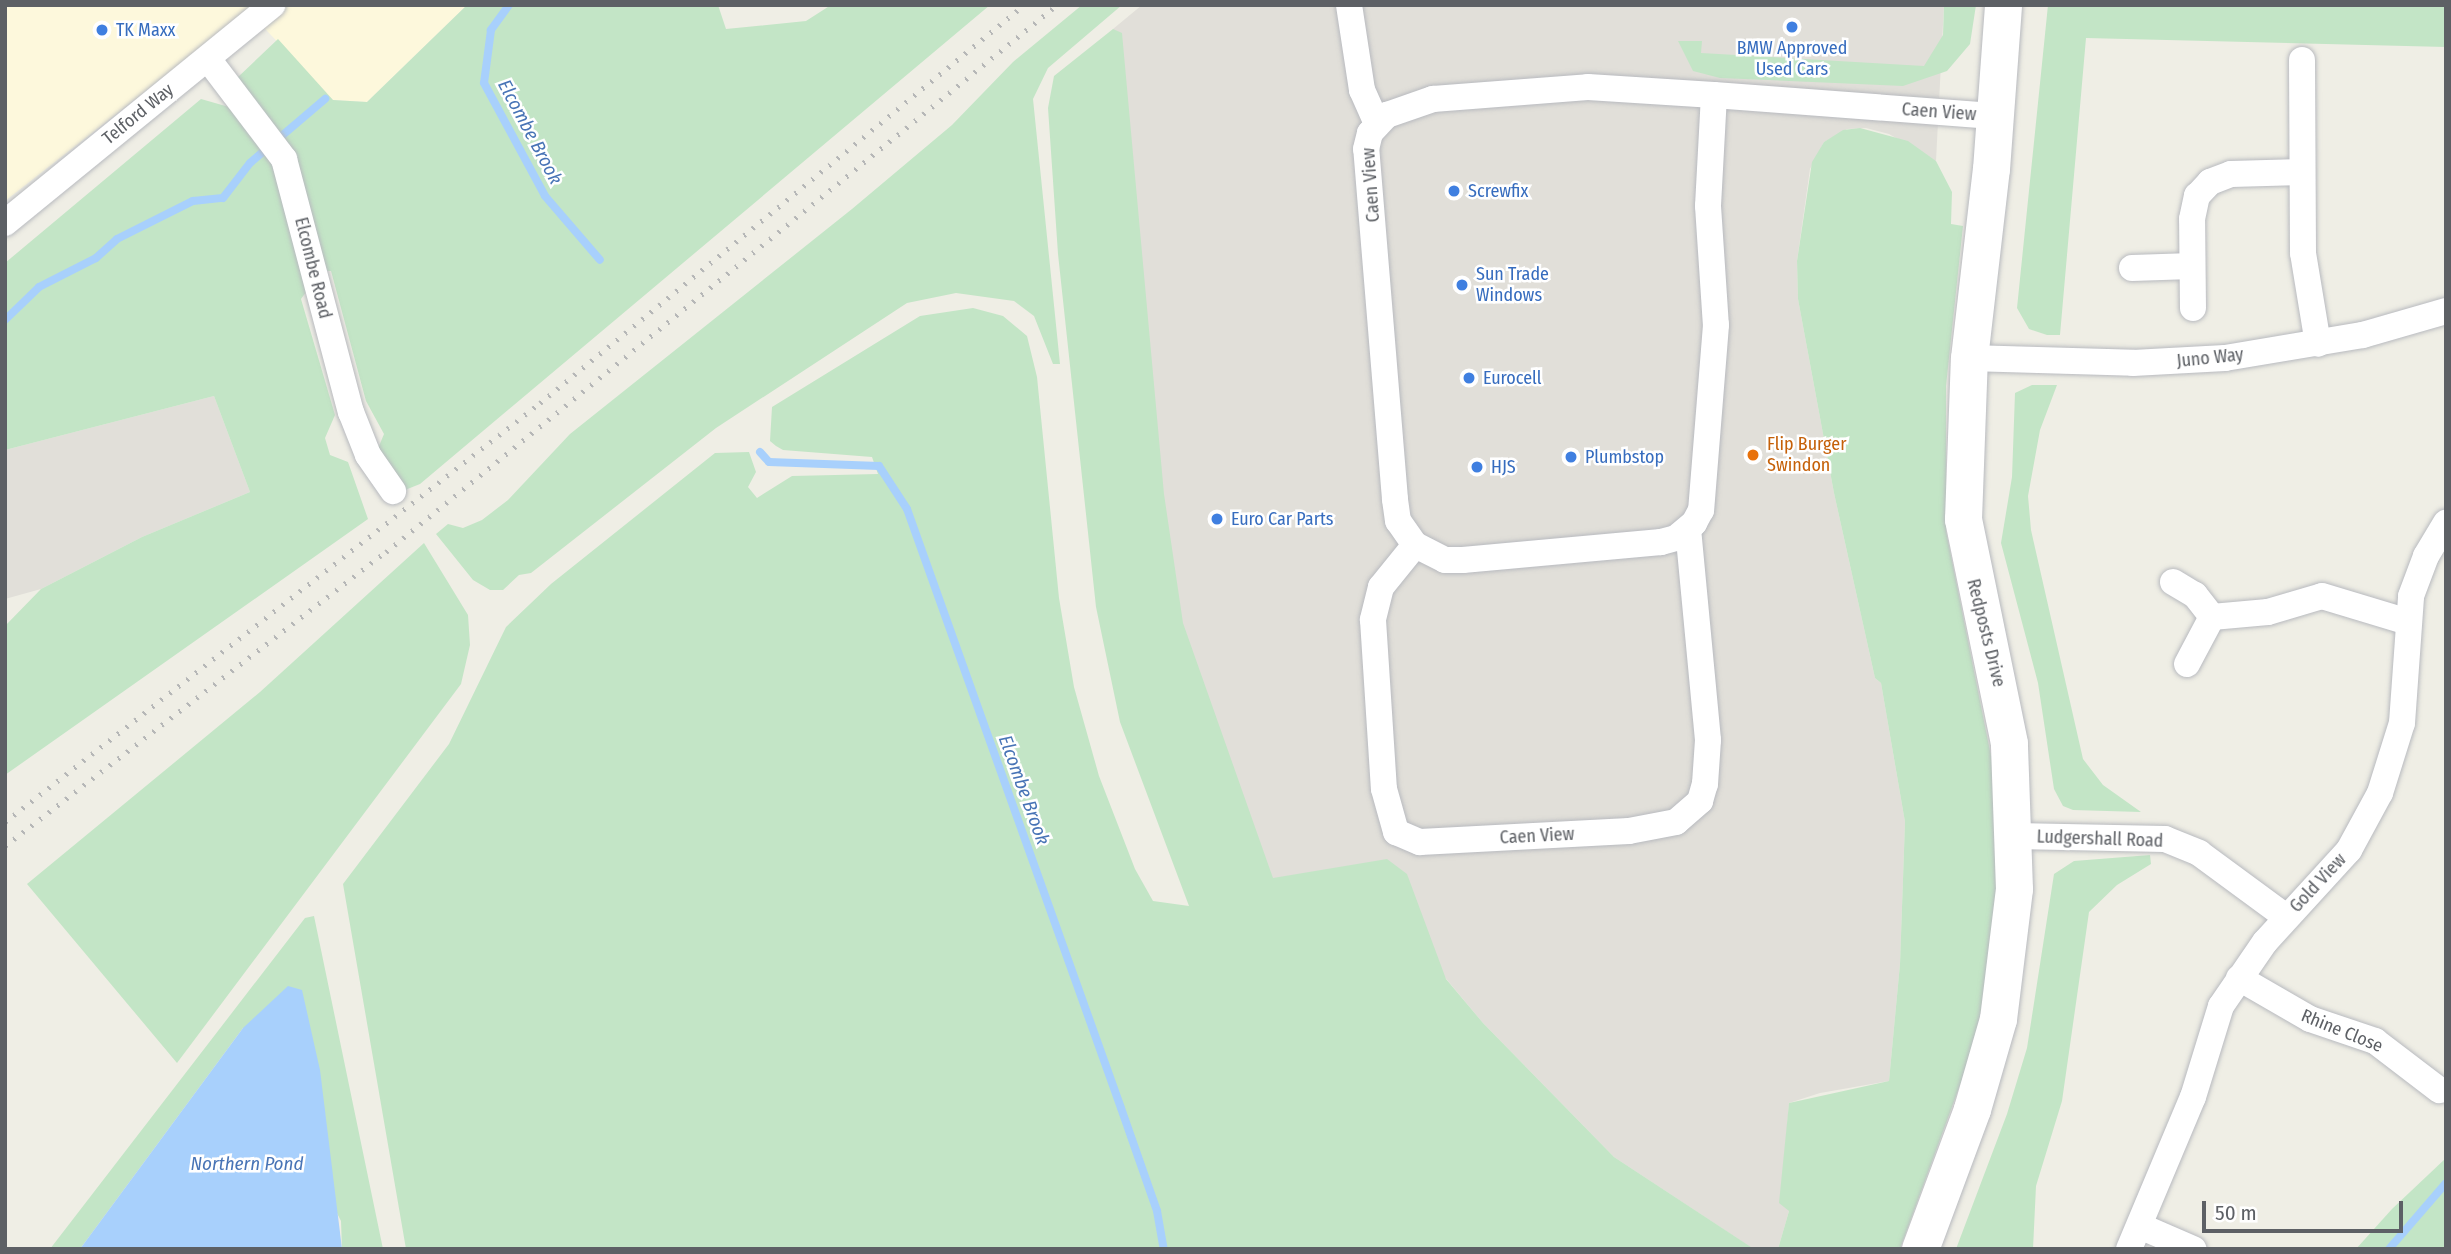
<!DOCTYPE html>
<style>
body{margin:0}
#map{position:relative;width:2451px;height:1254px;overflow:hidden;background:#efeee5;font-family:"Fira Sans Condensed",sans-serif}
div>[style]{position:absolute}
[style*='--x']{left:calc(var(--x)*1px);top:calc(var(--y)*1px);width:calc(var(--w)*1px);rotate:calc(var(--a)*1deg)}
.commercial>*{inset:0;background:#fdf8dc}
.industrial>*{inset:0;background:#e1dfd9}
.green>*{inset:0;background:#c3e5c6}
.water>*{inset:0;background:#a8d0fc}
.stream>*{height:8px;margin:-4px;padding:0 4px;transform-origin:4px;border-radius:4px;background:#a8d0fc}
.roads{filter:drop-shadow(0 0 2px #b8babf) drop-shadow(0 0 2px #b8babf)}
.minor>*{height:26px;margin:-13px;padding:0 13px;transform-origin:13px;border-radius:13px;background:#fff}
.secondary>*{height:37px;margin:-18.5px;padding:0 18.5px;transform-origin:18.5px;border-radius:18.5px;background:#fff}
.rail>*{height:5px;margin-top:-2.5px;transform-origin:0;background:repeating-linear-gradient(90deg,#b6b7b7 0 2px,transparent 0 11px)}
.dots>*{width:19px;height:19px;translate:-50% -50%;box-sizing:border-box;border:4px solid #fff;border-radius:50%}
span{translate:-50% -50%;white-space:nowrap;text-align:center;line-height:1.15;-webkit-text-stroke:5px #fff;paint-order:stroke}
.shop-label{font-size:18px;color:#366cbe}
.left{translate:0 -50%;text-align:left}
.street-label{font-size:18px;color:#5d6065}
.food-label{font-size:18px;color:#c56008}
.water-label{font-size:19px;color:#4874b6;font-style:italic}
.frame{position:absolute;inset:0;border:7px solid #5d6065;pointer-events:none}
.scale{position:absolute;left:2202px;top:1201px;width:201px;height:32px;box-sizing:border-box;border:4px solid #5d6065;border-top:0;padding-left:9px;font-size:21px;line-height:24px;white-space:nowrap;color:#5d6065;-webkit-text-stroke:5px #fff;paint-order:stroke}
</style>
<div id="map">
<div class="commercial">
<div style="clip-path:polygon(5px 5px,467px 5px,367px 102px,333px 100px,248px 11px,5px 201px)"></div>
</div>
<div class="industrial">
<div style="clip-path:polygon(1142px 5px,1944px 5px,1936px 161px,1889px 134px,1866px 128px,1847px 129px,1824px 142px,1810px 169px,1797px 261px,1798px 299px,1834px 493px,1875px 678px,1881px 683px,1905px 822px,1900px 964px,1889px 1081px,1820px 1093px,1789px 1103px,1785px 1153px,1789px 1211px,1778px 1249px,1752px 1248px,1614px 1157px,1483px 1023px,1378px 897px,1281px 935px,1181px 733px,1105px 57px,1113px 29px)"></div>
<div style="clip-path:polygon(214px 396px,250px 492px,142px 537px,41px 589px,5px 599px,5px 450px)"></div>
</div>
<div class="green">
<div style="clip-path:polygon(467px 5px,718px 5px,726px 29px,806px 21px,831px 5px,990px 5px,420px 484px,405px 490px,377px 451px,384px 434px,366px 401px,331px 271px,321px 271px,301px 299px,335px 415px,325px 438px,330px 455px,348px 462px,368px 519px,5px 775px,5px 626px,41px 589px,142px 537px,250px 492px,214px 396px,5px 450px,5px 263px,201px 99px,229px 107px,237px 78px,278px 39px,333px 100px,367px 102px)"></div>
<div style="clip-path:polygon(1082px 5px,1122px 5px,1048px 68px,1033px 99px,1060px 364px,1053px 364px,1034px 316px,1014px 301px,956px 293px,907px 303px,716px 428px,531px 573px,519px 575px,503px 590px,490px 590px,473px 580px,436px 534px,448px 524px,463px 528px,482px 520px,508px 500px,570px 434px,852px 209px,952px 125px,1013px 62px)"></div>
<div style="clip-path:polygon(1944px 5px,1976px 5px,1970px 44px,1947px 71px,1903px 86px,1720px 78px,1693px 71px,1678px 41px,1702px 41px,1701px 53px,1924px 66px,1943px 35px)"></div>
<div style="clip-path:polygon(2048px 5px,2446px 5px,2446px 47px,2086px 38px,2060px 335px,2047px 335px,2029px 329px,2017px 308px)"></div>
<div style="clip-path:polygon(1113px 29px,1122px 33px,1164px 494px,1183px 623px,1273px 878px,1387px 859px,1407px 874px,1446px 979px,1483px 1023px,1614px 1157px,1754px 1249px,406px 1249px,343px 884px,449px 744px,506px 627px,551px 584px,715px 453px,749px 452px,756px 472px,748px 487px,757px 498px,792px 476px,878px 474px,872px 457px,783px 450px,776px 446px,770px 441px,772px 407px,920px 316px,973px 308px,1003px 316px,1027px 336px,1037px 377px,1059px 598px,1074px 687px,1099px 776px,1135px 869px,1153px 901px,1189px 906px,1120px 722px,1096px 607px,1058px 254px,1048px 108px,1054px 76px)"></div>
<div style="clip-path:polygon(1860px 128px,1908px 141px,1936px 161px,1952px 192px,1951px 224px,1963px 226px,1946px 386px,1946px 531px,1992px 761px,1997px 891px,1993px 941px,1975px 1044px,1900px 1249px,1778px 1249px,1789px 1211px,1779px 1203px,1789px 1103px,1889px 1081px,1900px 964px,1905px 822px,1881px 683px,1875px 678px,1834px 493px,1798px 299px,1797px 261px,1812px 162px,1824px 142px,1843px 130px)"></div>
<div style="clip-path:polygon(2032px 385px,2057px 385px,2040px 430px,2028px 496px,2031px 530px,2083px 759px,2103px 785px,2141px 812px,2073px 810px,2063px 806px,2054px 789px,2038px 683px,2001px 543px,2012px 477px,2015px 393px)"></div>
<div style="clip-path:polygon(424px 543px,468px 615px,470px 645px,461px 684px,177px 1063px,27px 884px,260px 692px)"></div>
<div style="clip-path:polygon(2150px 855px,2151px 864px,2117px 885px,2089px 912px,2062px 1101px,2036px 1186px,2033px 1249px,1956px 1249px,2007px 1114px,2027px 1048px,2054px 874px,2074px 861px)"></div>
<div style="clip-path:polygon(314px 916px,383px 1249px,342px 1249px,341px 1221px,243px 1028px,80px 1249px,50px 1249px,305px 918px)"></div>
<div style="clip-path:polygon(2446px 1158px,2446px 1249px,2356px 1249px,2392px 1209px)"></div>
</div>
<div class="water">
<div style="clip-path:polygon(288px 986px,302px 990px,320px 1070px,342px 1249px,80px 1249px,243px 1028px)"></div>
</div>
<div class="stream">
<div style="--x:509;--y:5;--w:31;--a:126"></div>
<div style="--x:491;--y:30;--w:53;--a:97.5"></div>
<div style="--x:484;--y:83;--w:128;--a:61.6"></div>
<div style="--x:545;--y:196;--w:84;--a:49.3"></div>
<div style="--x:5;--y:320;--w:47;--a:-44.1"></div>
<div style="--x:39;--y:287;--w:64;--a:-27"></div>
<div style="--x:96;--y:258;--w:28;--a:-42"></div>
<div style="--x:117;--y:239;--w:85;--a:-26.6"></div>
<div style="--x:193;--y:201;--w:30;--a:-6"></div>
<div style="--x:223;--y:198;--w:44;--a:-52.4"></div>
<div style="--x:250;--y:163;--w:99;--a:-40.5"></div>
<div style="--x:760;--y:452;--w:13;--a:48"></div>
<div style="--x:769;--y:462;--w:110;--a:2.1"></div>
<div style="--x:879;--y:466;--w:51;--a:56.9"></div>
<div style="--x:907;--y:509;--w:636;--a:70.34"></div>
<div style="--x:1121;--y:1108;--w:109;--a:70.7"></div>
<div style="--x:1157;--y:1211;--w:39;--a:80"></div>
<div style="--x:2389;--y:1249;--w:87;--a:-49.2"></div>
</div>
<div class="roads">
<div class="minor">
<div style="--x:1349;--y:5;--w:86;--a:81.3"></div>
<div style="--x:1362;--y:90;--w:36;--a:66"></div>
<div style="--x:208;--y:59;--w:126;--a:52.8"></div>
<div style="--x:284;--y:159;--w:262;--a:75.2"></div>
<div style="--x:351;--y:412;--w:46;--a:68.4"></div>
<div style="--x:368;--y:455;--w:44;--a:55.2"></div>
<div style="--x:2302;--y:60;--w:193;--a:89.7"></div>
<div style="--x:2303;--y:253;--w:92;--a:80.6"></div>
<div style="--x:1714;--y:95;--w:111;--a:93.1"></div>
<div style="--x:1708;--y:206;--w:119;--a:86.2"></div>
<div style="--x:1716;--y:325;--w:186;--a:94.6"></div>
<div style="--x:1701;--y:510;--w:15;--a:118"></div>
<div style="--x:1694;--y:523;--w:23;--a:140"></div>
<div style="--x:1676;--y:538;--w:16;--a:165"></div>
<div style="--x:1661;--y:542;--w:199;--a:174.8"></div>
<div style="--x:1463;--y:560;--w:18;--a:180"></div>
<div style="--x:1445;--y:560;--w:34;--a:-153"></div>
<div style="--x:1415;--y:545;--w:29;--a:-125"></div>
<div style="--x:1398;--y:521;--w:22;--a:-98"></div>
<div style="--x:1395;--y:499;--w:351;--a:-94.7"></div>
<div style="--x:1366;--y:149;--w:16;--a:-76"></div>
<div style="--x:1370;--y:133;--w:25;--a:-47"></div>
<div style="--x:1387;--y:115;--w:49;--a:-19.2"></div>
<div style="--x:1433;--y:99;--w:155;--a:-4.4"></div>
<div style="--x:1588;--y:87;--w:126;--a:3.6"></div>
<div style="--x:1714;--y:95;--w:283;--a:4.3"></div>
<div style="--x:5;--y:223;--w:345;--a:-39.2"></div>
<div style="--x:2132;--y:268;--w:60;--a:-1.9"></div>
<div style="--x:2193;--y:308;--w:89;--a:-90.6"></div>
<div style="--x:2192;--y:219;--w:24;--a:-78"></div>
<div style="--x:2197;--y:196;--w:19;--a:-47"></div>
<div style="--x:2210;--y:182;--w:22;--a:-21"></div>
<div style="--x:2231;--y:174;--w:71;--a:-1.6"></div>
<div style="--x:1969;--y:358;--w:164;--a:1.7"></div>
<div style="--x:2133;--y:363;--w:92;--a:-3.1"></div>
<div style="--x:2225;--y:358;--w:140;--a:-9.5"></div>
<div style="--x:2363;--y:335;--w:86;--a:-16.1"></div>
<div style="--x:1415;--y:545;--w:54;--a:129"></div>
<div style="--x:1381;--y:587;--w:34;--a:104"></div>
<div style="--x:1373;--y:620;--w:169;--a:86.3"></div>
<div style="--x:1384;--y:789;--w:45;--a:74.4"></div>
<div style="--x:1396;--y:832;--w:26;--a:23"></div>
<div style="--x:1420;--y:842;--w:209;--a:-3"></div>
<div style="--x:1629;--y:831;--w:48;--a:-10.8"></div>
<div style="--x:1676;--y:822;--w:32;--a:-41"></div>
<div style="--x:1700;--y:801;--w:18;--a:-74"></div>
<div style="--x:1705;--y:784;--w:44;--a:-86.1"></div>
<div style="--x:1708;--y:740;--w:211;--a:-95.4"></div>
<div style="--x:2173;--y:582;--w:26;--a:31"></div>
<div style="--x:2195;--y:595;--w:28;--a:52"></div>
<div style="--x:2212;--y:617;--w:56;--a:-5.1"></div>
<div style="--x:2268;--y:612;--w:56;--a:-16.5"></div>
<div style="--x:2322;--y:596;--w:90;--a:16.8"></div>
<div style="--x:2187;--y:664;--w:53;--a:-62"></div>
<div style="--x:2015;--y:836;--w:150;--a:1.1"></div>
<div style="--x:2165;--y:839;--w:37;--a:22"></div>
<div style="--x:2199;--y:853;--w:108;--a:36.3"></div>
<div style="--x:2239;--y:978;--w:82;--a:30"></div>
<div style="--x:2310;--y:1019;--w:69;--a:18.7"></div>
<div style="--x:2375;--y:1041;--w:81;--a:37.4"></div>
<div style="--x:2142;--y:1227;--w:56;--a:23.3"></div>
<div style="--x:2129;--y:1249;--w:165;--a:-67.2"></div>
<div style="--x:2193;--y:1097;--w:95;--a:-72.9"></div>
<div style="--x:2221;--y:1006;--w:78;--a:-55.5"></div>
<div style="--x:2265;--y:942;--w:125;--a:-47.6"></div>
<div style="--x:2349;--y:850;--w:65;--a:-61.5"></div>
<div style="--x:2380;--y:793;--w:73;--a:-72.6"></div>
<div style="--x:2402;--y:723;--w:127;--a:-85.9"></div>
<div style="--x:2411;--y:596;--w:43;--a:-69.4"></div>
<div style="--x:2426;--y:556;--w:39;--a:-59"></div>
</div>
<div class="secondary">
<div style="--x:1920;--y:1249;--w:149;--a:-69.6"></div>
<div style="--x:1972;--y:1109;--w:94;--a:-73.9"></div>
<div style="--x:1998;--y:1019;--w:131;--a:-83"></div>
<div style="--x:2014;--y:889;--w:146;--a:-92"></div>
<div style="--x:2009;--y:743;--w:229;--a:-101.6"></div>
<div style="--x:1963;--y:519;--w:161;--a:-87.9"></div>
<div style="--x:1969;--y:358;--w:190;--a:-83.4"></div>
<div style="--x:1991;--y:169;--w:164;--a:-85.8"></div>
</div>
</div>
<div class="rail">
<div style="--x:5;--y:822;--w:680;--a:-38.07"></div>
<div style="--x:540;--y:403;--w:627;--a:-39.43"></div>
<div style="--x:5;--y:846;--w:481;--a:-37.7"></div>
<div style="--x:386;--y:552;--w:866;--a:-39.19"></div>
</div>
<div class="dots">
<div style="left:1792px;top:27px;background:#3f7fe0"></div>
<div style="left:102px;top:30px;background:#3f7fe0"></div>
<div style="left:1454px;top:191px;background:#3f7fe0"></div>
<div style="left:1462px;top:285px;background:#3f7fe0"></div>
<div style="left:1469px;top:378px;background:#3f7fe0"></div>
<div style="left:1753px;top:455px;background:#e8710a"></div>
<div style="left:1571px;top:457px;background:#3f7fe0"></div>
<div style="left:1477px;top:467px;background:#3f7fe0"></div>
<div style="left:1217px;top:519px;background:#3f7fe0"></div>
</div>
<div class="shop-label">
<span class="left" style="left:116px;top:30px">TK Maxx</span>
<span style="left:1792px;top:59px">BMW Approved<br>Used Cars</span>
<span class="left" style="left:1468px;top:191px">Screwfix</span>
<span class="left" style="left:1476px;top:285px">Sun Trade<br>Windows</span>
<span class="left" style="left:1483px;top:378px">Eurocell</span>
<span class="left" style="left:1585px;top:457px">Plumbstop</span>
<span class="left" style="left:1491px;top:467px">HJS</span>
<span class="left" style="left:1231px;top:519px">Euro Car Parts</span>
</div>
<div class="street-label">
<span style="left:1939px;top:112px;rotate:4deg">Caen View</span>
<span style="left:138px;top:114px;rotate:-39deg">Telford Way</span>
<span style="left:1371px;top:185px;rotate:-94deg">Caen View</span>
<span style="left:313px;top:268px;rotate:76deg">Elcombe Road</span>
<span style="left:2210px;top:358px;rotate:-6deg">Juno Way</span>
<span style="left:1986px;top:633px;rotate:76deg">Redposts Drive</span>
<span style="left:1537px;top:836px;rotate:-3deg">Caen View</span>
<span style="left:2100px;top:839px;rotate:2deg">Ludgershall Road</span>
<span style="left:2318px;top:883px;rotate:-47deg">Gold View</span>
<span style="left:2342px;top:1031px;rotate:22deg">Rhine Close</span>
</div>
<div class="food-label">
<span class="left" style="left:1767px;top:455px">Flip Burger<br>Swindon</span>
</div>
<div class="water-label">
<span style="left:530px;top:132px;rotate:62deg">Elcombe Brook</span>
<span style="left:1024px;top:790px;rotate:70deg">Elcombe Brook</span>
<span style="left:247px;top:1164px">Northern Pond</span>
</div>
<div class="frame"></div>
<div class="scale">50 m</div>
</div>
